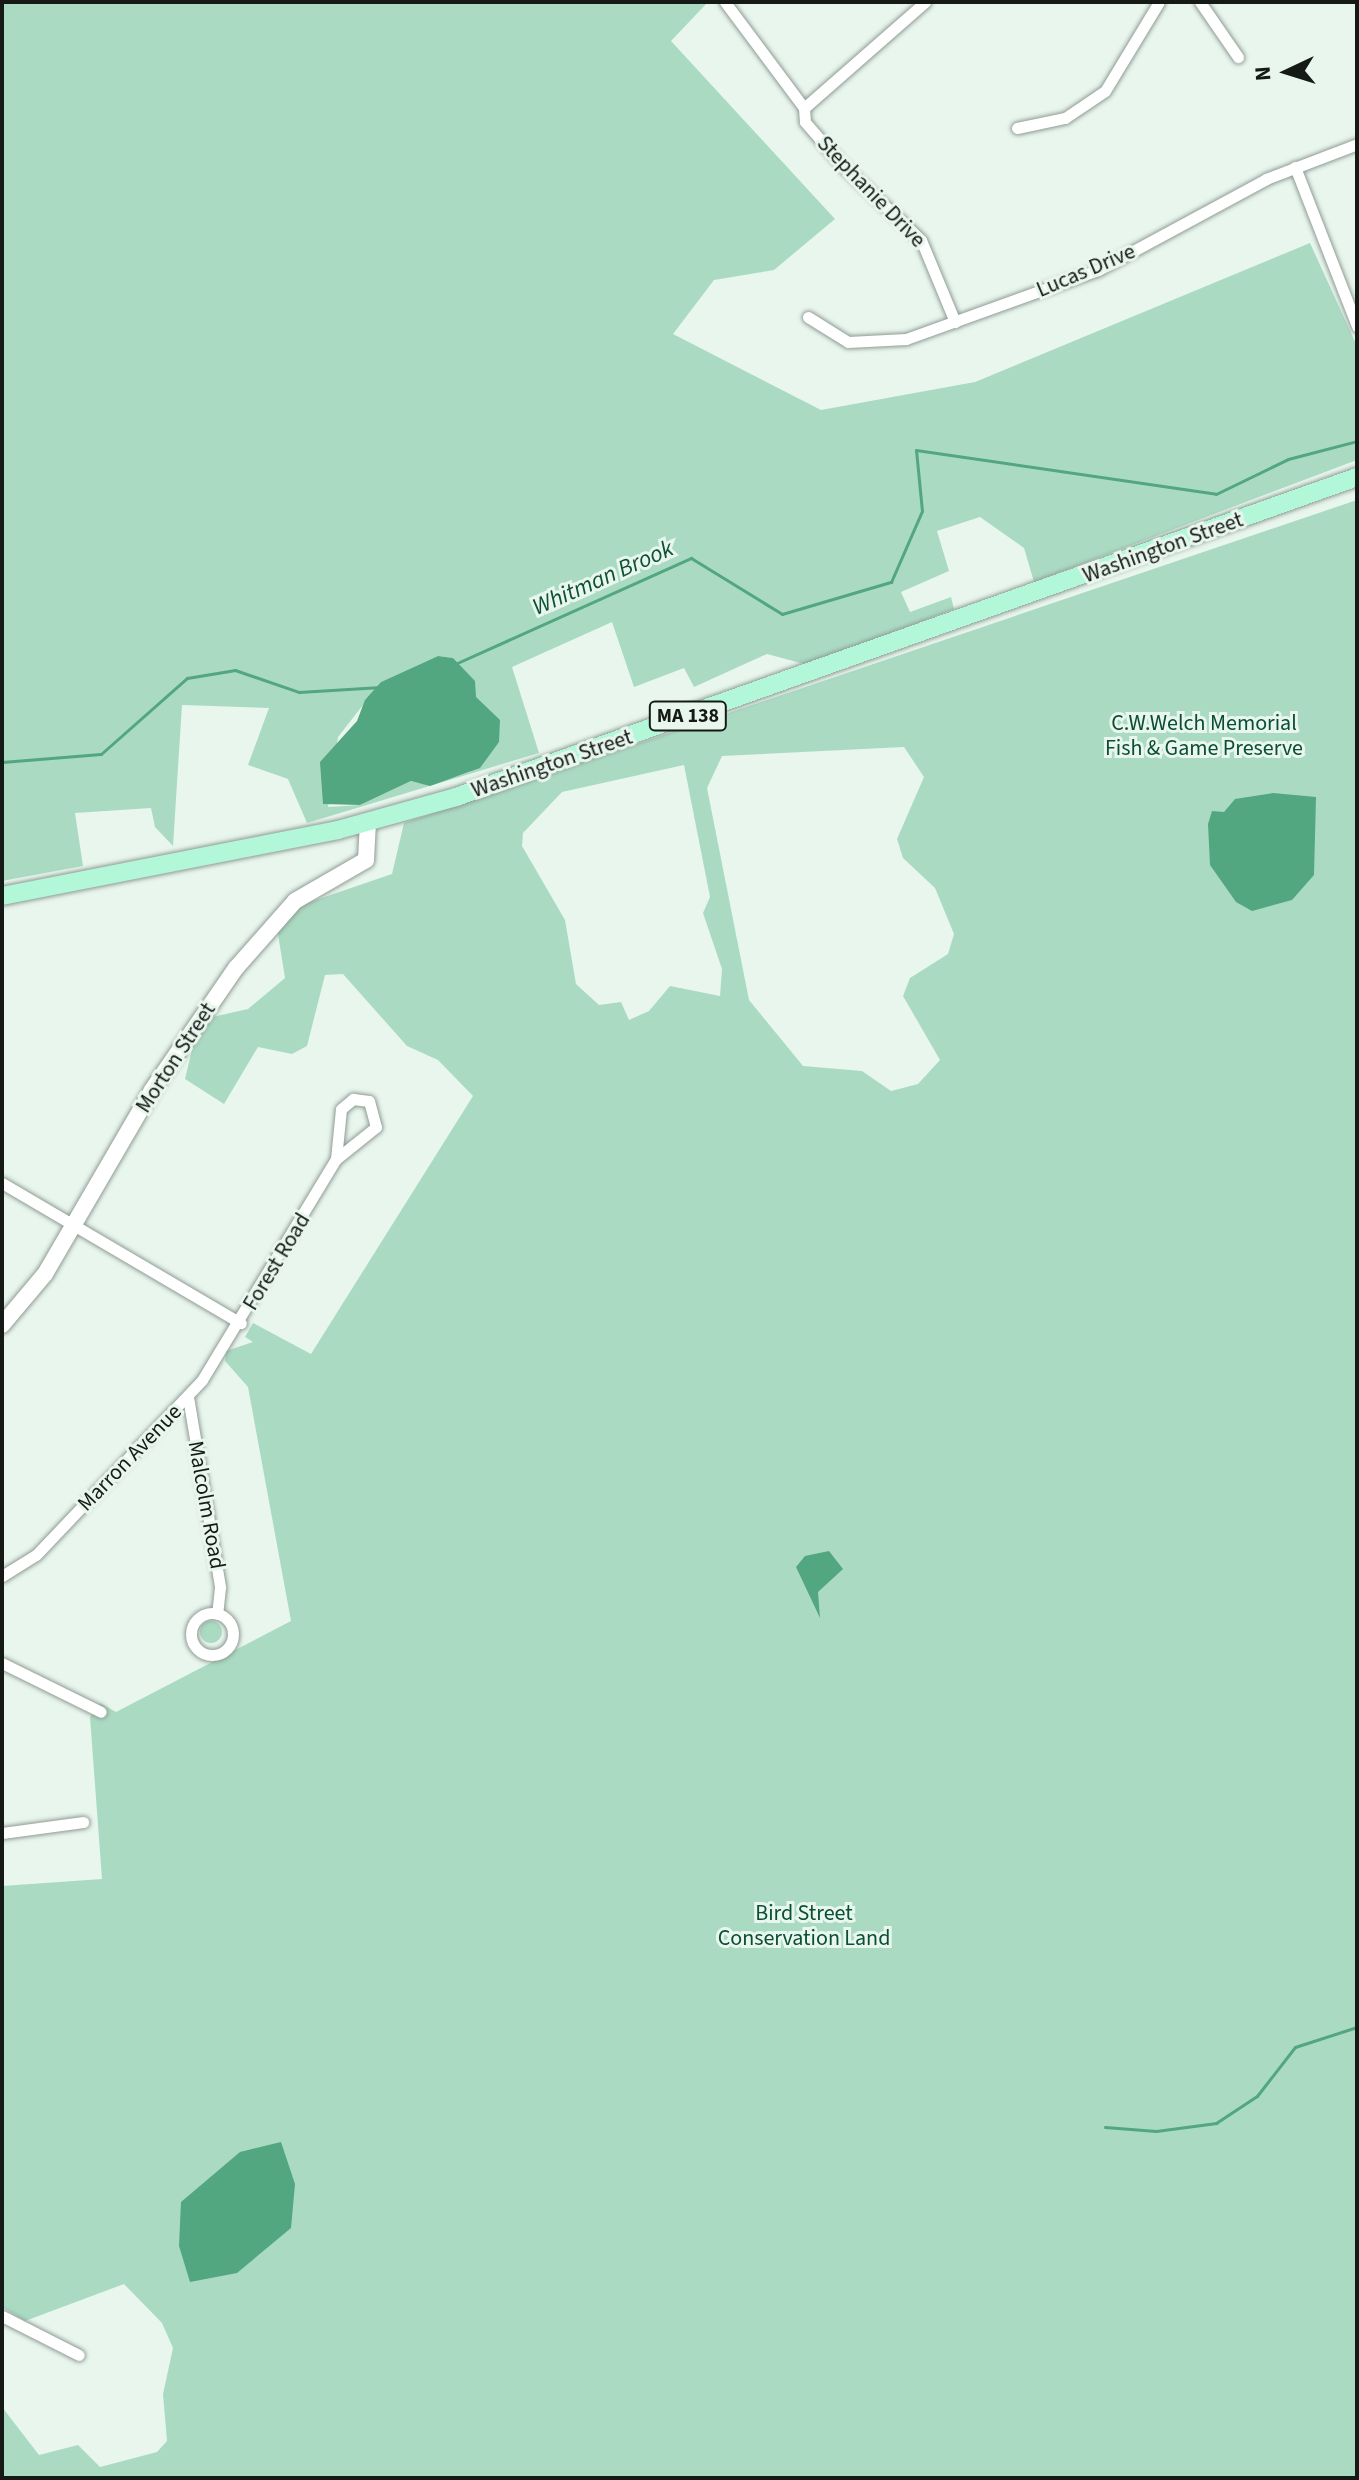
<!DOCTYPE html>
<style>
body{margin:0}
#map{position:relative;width:1359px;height:2480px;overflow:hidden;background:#e8f6ee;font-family:"Source Sans 3",sans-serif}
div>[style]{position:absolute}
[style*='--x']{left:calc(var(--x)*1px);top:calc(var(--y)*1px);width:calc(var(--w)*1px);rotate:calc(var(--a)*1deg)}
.green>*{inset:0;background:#aadbc2}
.round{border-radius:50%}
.water>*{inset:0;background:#52a680}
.stream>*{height:3px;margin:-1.5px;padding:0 1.5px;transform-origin:1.5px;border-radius:1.5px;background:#52a680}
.roads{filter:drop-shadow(0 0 2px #909c95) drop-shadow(0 0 2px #909c95)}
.street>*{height:11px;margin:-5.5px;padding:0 5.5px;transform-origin:5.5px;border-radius:5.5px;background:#fff}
.street>.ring{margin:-5.5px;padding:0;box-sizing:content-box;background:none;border:11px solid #fff;border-radius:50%}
.secondary>*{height:16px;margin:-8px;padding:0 8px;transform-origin:8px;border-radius:8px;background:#fff}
.primary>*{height:18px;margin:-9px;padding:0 9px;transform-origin:9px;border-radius:9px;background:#b2f7d8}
span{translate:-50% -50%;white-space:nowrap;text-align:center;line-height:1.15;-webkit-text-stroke:6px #e8f6ee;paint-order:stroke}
.shield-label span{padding:2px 6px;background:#e8f6ee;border:2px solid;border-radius:6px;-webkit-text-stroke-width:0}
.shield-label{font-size:20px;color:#151a17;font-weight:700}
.street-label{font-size:22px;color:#151a17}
.park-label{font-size:22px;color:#094e35}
.water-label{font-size:24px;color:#0d5137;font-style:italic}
.frame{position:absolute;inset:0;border:4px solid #151a17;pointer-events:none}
.north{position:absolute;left:1247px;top:32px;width:80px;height:80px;-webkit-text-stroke:6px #e8f6ee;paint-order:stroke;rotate:266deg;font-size:22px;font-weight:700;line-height:32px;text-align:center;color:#151a17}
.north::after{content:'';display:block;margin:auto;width:28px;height:36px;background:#151a17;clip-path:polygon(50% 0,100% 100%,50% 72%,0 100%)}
</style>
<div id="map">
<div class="green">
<div style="clip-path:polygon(evenodd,2px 2px,708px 2px,671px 41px,835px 219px,774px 270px,714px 280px,673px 334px,821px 410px,975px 382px,1310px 243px,1357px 346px,1357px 460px,1034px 582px,1024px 548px,980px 517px,937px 531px,949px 571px,901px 592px,910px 612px,951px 597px,954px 609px,808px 665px,767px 654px,694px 687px,684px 668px,634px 687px,612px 622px,512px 667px,539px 753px,307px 823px,288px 779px,248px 765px,269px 708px,182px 705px,173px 846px,155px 827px,151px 808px,75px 813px,83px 866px,2px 881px,2px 2px,438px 656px,453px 658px,499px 742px,470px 772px,430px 785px,411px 781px,360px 805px,328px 807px,338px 737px,381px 682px,438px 656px)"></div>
<div style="clip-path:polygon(evenodd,1357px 500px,1357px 2478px,2px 2478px,2px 2407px,39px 2455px,78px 2445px,100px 2467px,157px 2452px,167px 2441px,163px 2394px,173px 2348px,162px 2323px,124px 2284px,25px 2321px,2px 2307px,2px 1886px,102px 1879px,90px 1717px,100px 1703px,116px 1712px,291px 1621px,248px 1387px,225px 1361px,226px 1351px,253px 1342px,245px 1337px,253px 1323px,311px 1354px,473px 1096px,438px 1060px,407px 1046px,343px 974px,325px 975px,307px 1046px,292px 1054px,258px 1047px,224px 1104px,185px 1079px,199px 1020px,248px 1009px,285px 978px,277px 928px,301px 905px,392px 874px,404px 823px,1357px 500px,904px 747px,924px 777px,897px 839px,903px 858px,935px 888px,954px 934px,948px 954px,910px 978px,903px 996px,940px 1060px,918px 1084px,891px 1091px,862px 1071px,803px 1066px,749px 1000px,707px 788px,722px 756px,904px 747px,1357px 500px,684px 765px,710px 897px,703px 913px,722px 969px,720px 996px,670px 986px,649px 1011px,629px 1020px,621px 1002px,599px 1005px,576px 984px,565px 920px,522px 846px,523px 833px,562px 792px,684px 765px)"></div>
<div class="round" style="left:200px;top:1621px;width:22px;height:22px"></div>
</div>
<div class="water">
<div style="clip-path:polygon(438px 656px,453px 658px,475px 681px,476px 697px,500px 720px,499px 742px,480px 768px,430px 786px,411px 781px,360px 805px,323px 804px,320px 762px,357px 721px,365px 700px,381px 682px)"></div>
<div style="clip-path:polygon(1273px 793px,1316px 797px,1314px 875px,1292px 900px,1252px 911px,1236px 902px,1210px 865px,1208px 824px,1212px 811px,1224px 812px,1235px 799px)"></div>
<div style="clip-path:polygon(829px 1551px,843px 1569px,818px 1592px,820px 1618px,796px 1567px,805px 1556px)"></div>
<div style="clip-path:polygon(281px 2142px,295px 2184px,291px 2228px,237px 2273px,190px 2282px,179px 2246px,181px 2202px,240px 2152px)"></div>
</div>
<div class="stream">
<div style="--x:455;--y:664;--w:259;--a:-24.2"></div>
<div style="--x:691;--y:558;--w:107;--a:31.6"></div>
<div style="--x:782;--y:614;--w:114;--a:-16.4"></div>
<div style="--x:891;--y:582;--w:77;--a:-66.4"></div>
<div style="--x:922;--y:511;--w:61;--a:-95.6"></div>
<div style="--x:916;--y:450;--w:303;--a:8.3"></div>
<div style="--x:1216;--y:494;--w:80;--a:-25.9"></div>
<div style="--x:1288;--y:459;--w:71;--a:-14.6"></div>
<div style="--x:2;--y:762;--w:99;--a:-4.6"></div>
<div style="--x:101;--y:754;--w:115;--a:-41.5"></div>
<div style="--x:187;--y:678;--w:49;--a:-9.5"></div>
<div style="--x:235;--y:670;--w:68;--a:19"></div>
<div style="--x:299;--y:692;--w:82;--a:-3.5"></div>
<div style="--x:1105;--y:2127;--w:51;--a:4.5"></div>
<div style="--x:1156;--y:2131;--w:61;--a:-7.6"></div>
<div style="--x:1216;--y:2123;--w:49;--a:-33.4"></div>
<div style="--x:1257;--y:2096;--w:62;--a:-52.2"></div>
<div style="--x:1295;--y:2047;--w:65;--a:-17.9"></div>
</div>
<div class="roads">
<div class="street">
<div style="--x:725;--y:2;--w:132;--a:53.3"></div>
<div style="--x:1200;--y:2;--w:67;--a:55.4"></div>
<div style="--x:804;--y:108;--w:14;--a:86"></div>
<div style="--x:805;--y:122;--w:60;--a:49.1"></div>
<div style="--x:844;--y:167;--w:106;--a:43.5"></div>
<div style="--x:921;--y:240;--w:89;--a:67.5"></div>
<div style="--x:804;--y:108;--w:161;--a:-41.2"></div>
<div style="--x:1017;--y:128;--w:49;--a:-11.8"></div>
<div style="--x:1065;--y:118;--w:48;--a:-34"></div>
<div style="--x:1105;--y:91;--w:104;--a:-58.8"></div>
<div style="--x:1295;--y:167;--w:171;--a:68.7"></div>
<div style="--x:808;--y:317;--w:47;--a:32"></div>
<div style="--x:848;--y:342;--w:58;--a:-3"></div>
<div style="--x:906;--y:339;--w:204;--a:-19.8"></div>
<div style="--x:1098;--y:270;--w:191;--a:-28.4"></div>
<div style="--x:1266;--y:179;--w:97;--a:-21"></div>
<div style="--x:2;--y:1183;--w:277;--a:30.4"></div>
<div style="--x:188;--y:1397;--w:193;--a:80.4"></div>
<div style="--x:220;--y:1587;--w:27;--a:96"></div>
<div style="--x:2;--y:1576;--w:40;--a:-32"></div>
<div style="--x:36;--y:1555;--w:241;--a:-46.5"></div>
<div style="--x:202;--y:1380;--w:258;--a:-58.8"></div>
<div style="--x:336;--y:1159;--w:50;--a:-84.3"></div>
<div style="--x:341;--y:1109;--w:16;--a:-40"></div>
<div style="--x:353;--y:1099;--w:16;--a:7"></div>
<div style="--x:369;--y:1101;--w:27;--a:75"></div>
<div style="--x:376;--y:1127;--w:51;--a:141.3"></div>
<div class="ring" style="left:191px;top:1613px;width:31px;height:31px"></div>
<div style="--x:2;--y:1663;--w:110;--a:26.3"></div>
<div style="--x:2;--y:1833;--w:82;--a:-7.7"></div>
<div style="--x:2;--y:2316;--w:86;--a:26.9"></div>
</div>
<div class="secondary">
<div style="--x:2;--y:1325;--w:67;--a:-49.9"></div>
<div style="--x:45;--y:1274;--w:213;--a:-59.8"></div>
<div style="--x:152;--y:1090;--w:148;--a:-55.5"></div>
<div style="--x:236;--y:968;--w:89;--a:-48.6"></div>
<div style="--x:295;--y:901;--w:82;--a:-30"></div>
<div style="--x:366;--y:860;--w:38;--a:-87"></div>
</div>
<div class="primary">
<div style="--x:2;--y:896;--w:342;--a:-11.1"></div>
<div style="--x:338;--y:830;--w:123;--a:-15.6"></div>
<div style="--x:456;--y:797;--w:956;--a:-19.55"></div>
</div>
</div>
<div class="shield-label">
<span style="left:688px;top:716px">MA 138</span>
</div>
<div class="street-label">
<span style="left:871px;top:192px;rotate:46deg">Stephanie Drive</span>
<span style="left:1086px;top:271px;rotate:-23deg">Lucas Drive</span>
<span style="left:1163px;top:548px;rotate:-20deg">Washington Street</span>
<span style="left:552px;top:764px;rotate:-19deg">Washington Street</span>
<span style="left:176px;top:1058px;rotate:-57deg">Morton Street</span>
<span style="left:277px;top:1262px;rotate:-59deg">Forest Road</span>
<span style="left:130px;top:1458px;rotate:-46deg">Marron Avenue</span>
<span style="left:206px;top:1505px;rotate:80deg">Malcolm Road</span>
</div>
<div class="park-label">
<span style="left:1204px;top:736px">C.W.Welch Memorial<br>Fish &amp; Game Preserve</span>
<span style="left:804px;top:1926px">Bird Street<br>Conservation Land</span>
</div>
<div class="water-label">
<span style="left:603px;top:578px;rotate:-24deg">Whitman Brook</span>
</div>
<div class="frame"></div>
<div class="north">N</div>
</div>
